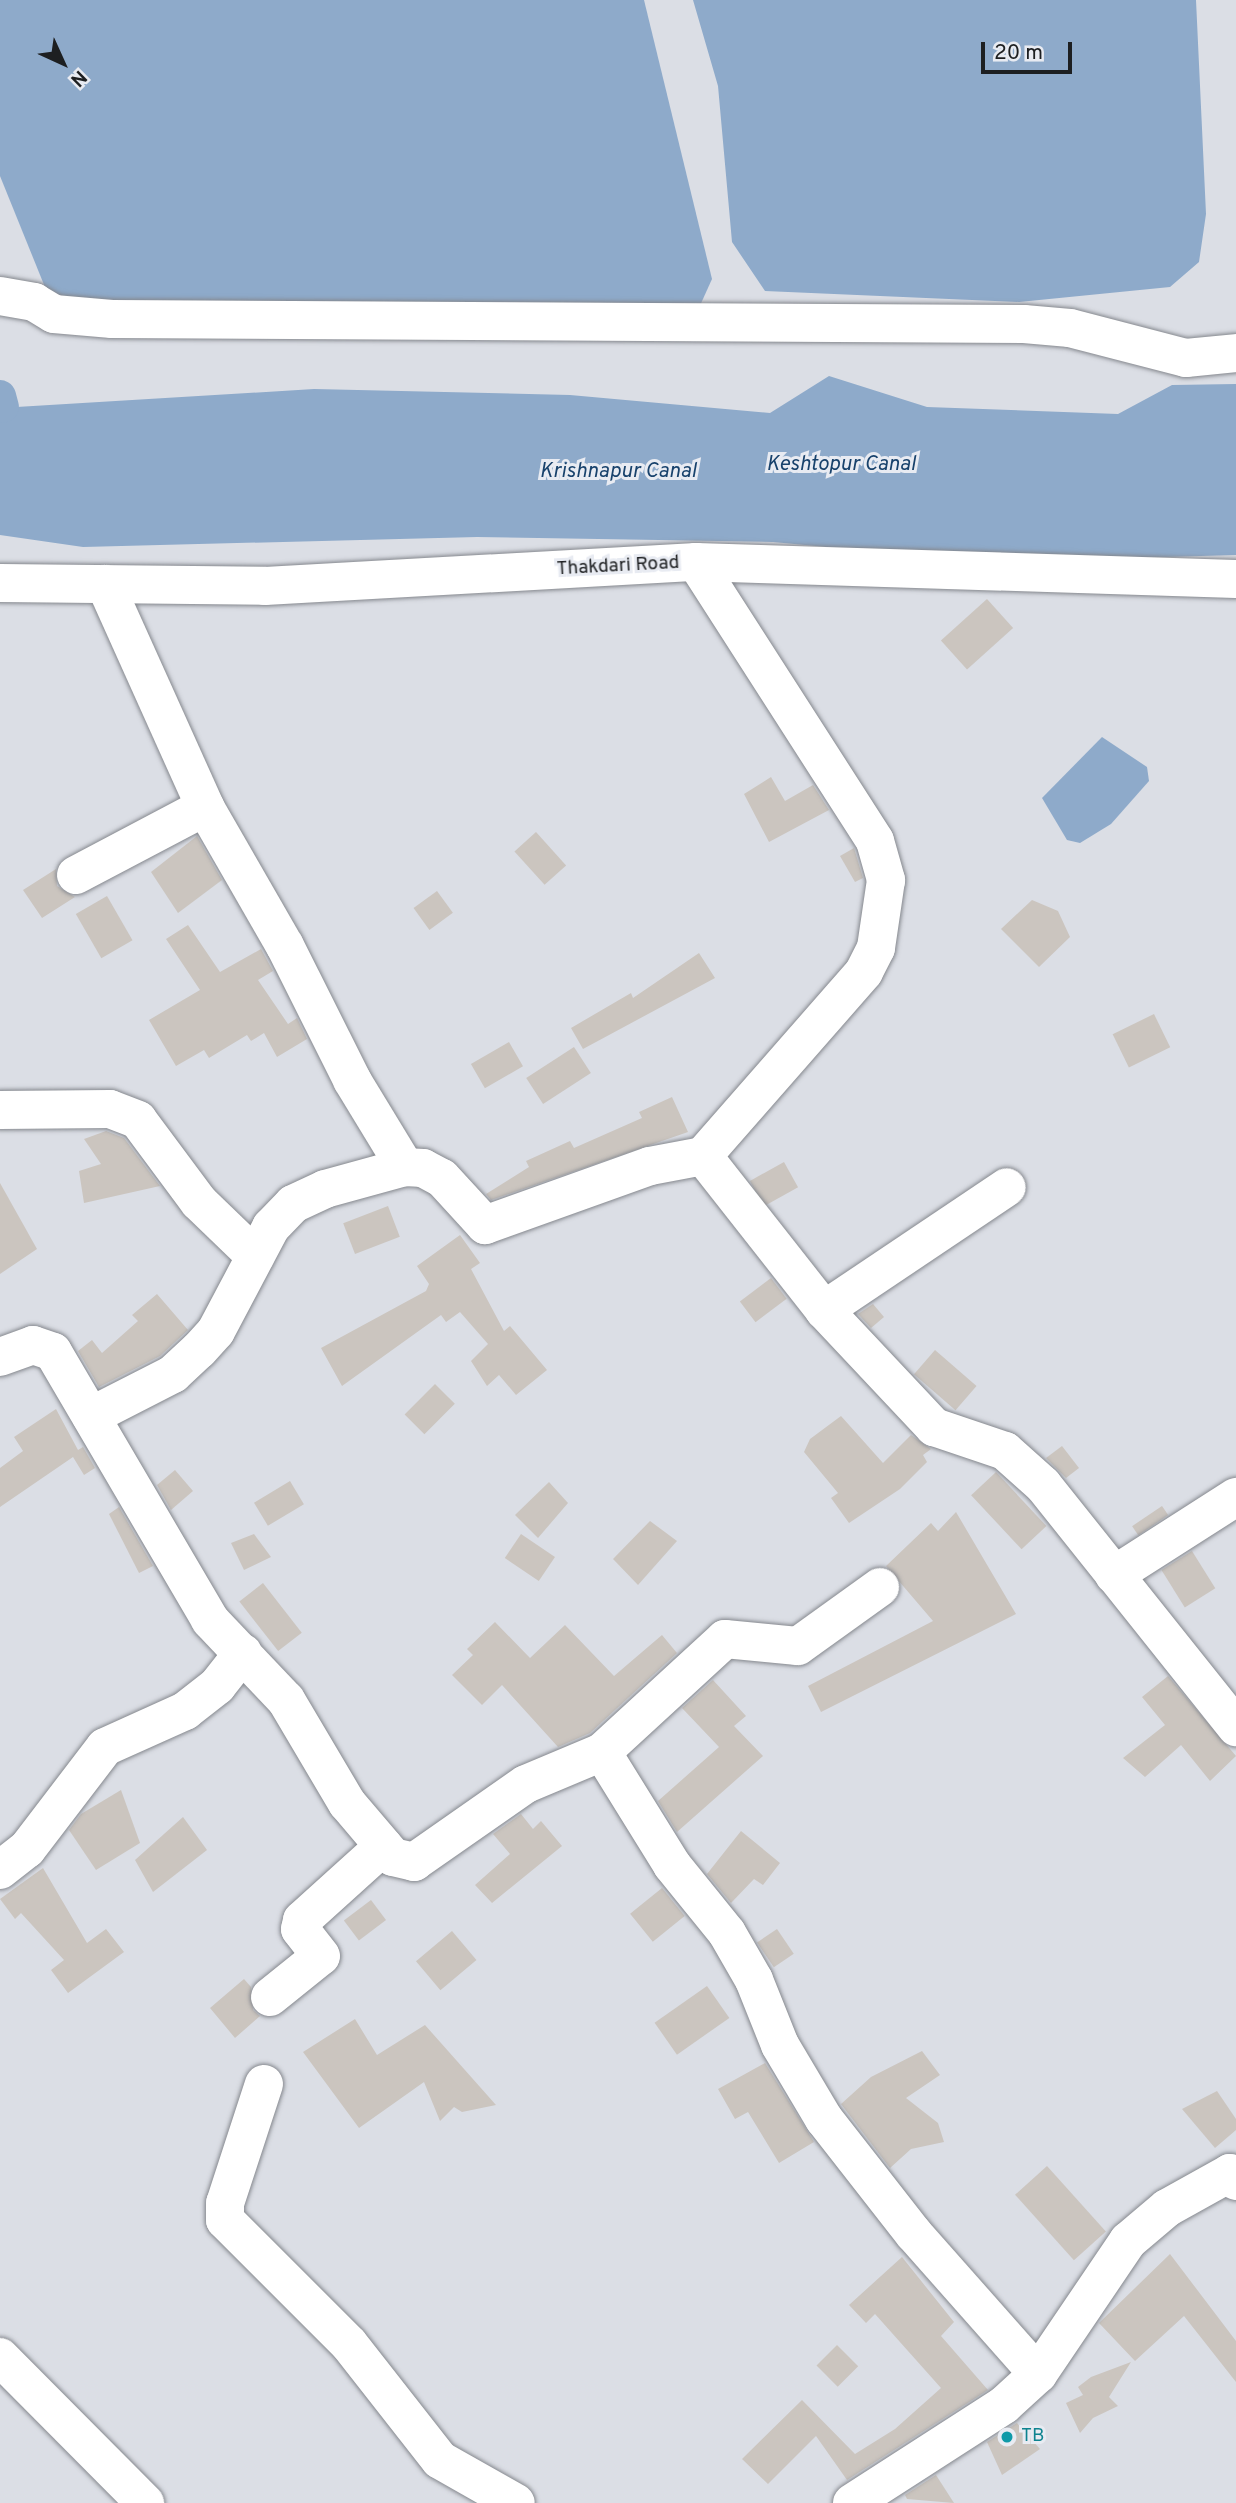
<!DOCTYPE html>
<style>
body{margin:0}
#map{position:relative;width:1236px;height:2503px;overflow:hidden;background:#dbdee5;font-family:Overpass,sans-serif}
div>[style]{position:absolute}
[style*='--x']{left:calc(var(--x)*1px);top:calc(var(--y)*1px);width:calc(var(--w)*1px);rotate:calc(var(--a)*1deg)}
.water>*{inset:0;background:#8eaaca}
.canal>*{height:32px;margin:-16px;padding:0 16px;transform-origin:16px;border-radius:16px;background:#8eaaca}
.building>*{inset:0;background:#cbc5bf;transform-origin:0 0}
.roads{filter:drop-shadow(0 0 2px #85888e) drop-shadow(0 0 2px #85888e)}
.minor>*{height:38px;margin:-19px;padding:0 19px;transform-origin:19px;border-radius:19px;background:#fff}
.dots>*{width:19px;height:19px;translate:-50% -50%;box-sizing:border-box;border:4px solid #e8ebf2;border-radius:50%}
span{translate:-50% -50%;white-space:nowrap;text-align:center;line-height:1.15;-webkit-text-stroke:6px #e8ebf2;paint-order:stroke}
.street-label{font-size:19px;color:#1d1f21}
.culture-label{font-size:19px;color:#0d838f}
.left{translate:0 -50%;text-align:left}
.water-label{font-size:21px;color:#18426c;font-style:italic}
.north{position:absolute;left:28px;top:28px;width:70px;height:70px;-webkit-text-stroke:5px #e8ebf2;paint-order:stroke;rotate:135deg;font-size:19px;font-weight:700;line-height:28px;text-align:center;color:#1d1f21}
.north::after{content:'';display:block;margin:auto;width:24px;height:32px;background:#1d1f21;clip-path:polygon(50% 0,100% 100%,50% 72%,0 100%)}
.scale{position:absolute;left:981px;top:42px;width:91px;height:32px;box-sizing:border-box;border:4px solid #1d1f21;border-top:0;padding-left:9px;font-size:21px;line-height:24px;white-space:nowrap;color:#1d1f21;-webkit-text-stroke:5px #e8ebf2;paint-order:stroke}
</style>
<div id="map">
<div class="water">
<div style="clip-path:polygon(0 0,644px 0,712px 279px,698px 310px,53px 307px,0 176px)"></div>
<div style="clip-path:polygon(693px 0,1196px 0,1206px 214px,1199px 262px,1170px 287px,1019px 302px,765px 291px,732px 242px,718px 86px)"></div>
<div style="clip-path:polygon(829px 376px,927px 407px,1118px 414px,1172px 385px,1236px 384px,1236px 555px,987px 562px,773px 542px,477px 537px,83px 547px,0 535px,0 408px,314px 389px,570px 395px,770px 413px)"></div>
<div style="clip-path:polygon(1102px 737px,1147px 767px,1149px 781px,1111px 824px,1080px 843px,1067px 840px,1042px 798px)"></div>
</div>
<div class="canal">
<div style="--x:0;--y:396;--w:11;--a:75"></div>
</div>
<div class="building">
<div style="left:987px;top:599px;width:39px;height:62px;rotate:48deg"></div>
<div style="clip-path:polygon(771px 777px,785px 801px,813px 785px,829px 810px,769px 842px,744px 794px)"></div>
<div style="left:536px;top:832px;width:45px;height:29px;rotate:48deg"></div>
<div style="clip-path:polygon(197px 836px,222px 880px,178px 913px,151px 872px)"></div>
<div style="clip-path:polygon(854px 848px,863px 878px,855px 882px,840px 856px)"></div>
<div style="clip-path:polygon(56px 869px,57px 886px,75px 897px,42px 918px,23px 890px)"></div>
<div style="left:437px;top:891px;width:27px;height:29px;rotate:54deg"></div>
<div style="left:107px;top:896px;width:51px;height:36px;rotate:60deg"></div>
<div style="clip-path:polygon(1032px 900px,1058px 911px,1070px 937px,1039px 967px,1001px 929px)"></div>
<div style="clip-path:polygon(188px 925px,220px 972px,261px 949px,273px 971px,258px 980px,288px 1024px,297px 1018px,307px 1039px,277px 1057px,264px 1033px,251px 1041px,247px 1035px,209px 1058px,204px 1050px,176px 1066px,149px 1020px,200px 990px,166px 939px)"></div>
<div style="clip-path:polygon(699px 953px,715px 978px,583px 1049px,571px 1028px,631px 993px,633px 998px)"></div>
<div style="left:1154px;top:1014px;width:37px;height:46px;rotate:64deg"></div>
<div style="left:509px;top:1042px;width:28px;height:44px;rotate:60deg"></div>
<div style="left:574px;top:1047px;width:31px;height:57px;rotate:57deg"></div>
<div style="clip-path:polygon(672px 1097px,688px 1132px,491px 1200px,486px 1194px,529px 1167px,526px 1161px,570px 1141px,574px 1148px,642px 1118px,639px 1112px)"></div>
<div style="clip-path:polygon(106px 1131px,124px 1138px,160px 1186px,84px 1203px,79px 1171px,101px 1164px,84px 1139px)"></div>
<div style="left:784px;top:1162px;width:29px;height:39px;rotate:61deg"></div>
<div style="clip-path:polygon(0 1183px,37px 1249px,0 1274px)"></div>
<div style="left:388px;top:1206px;width:33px;height:48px;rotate:69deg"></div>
<div style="clip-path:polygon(460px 1235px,480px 1263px,471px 1269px,504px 1331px,510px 1326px,547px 1370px,516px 1395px,499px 1375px,487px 1386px,471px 1361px,488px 1344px,460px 1312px,446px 1322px,441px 1315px,342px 1386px,321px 1348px,426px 1291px,429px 1284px,417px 1266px)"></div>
<div style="left:771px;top:1278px;width:26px;height:39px;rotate:53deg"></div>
<div style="clip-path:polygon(157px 1294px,188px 1330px,160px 1356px,99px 1387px,78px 1351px,92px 1340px,102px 1353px,138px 1321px,132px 1315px)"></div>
<div style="clip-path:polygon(873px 1304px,884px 1317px,871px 1328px,858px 1314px)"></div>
<div style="left:935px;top:1350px;width:55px;height:32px;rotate:41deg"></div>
<div style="left:435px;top:1384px;width:28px;height:43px;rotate:45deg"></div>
<div style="clip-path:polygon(56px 1409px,78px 1450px,83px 1447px,95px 1468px,84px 1475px,73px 1457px,0 1507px,0 1468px,23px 1451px,14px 1437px)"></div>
<div style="clip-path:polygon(841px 1416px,883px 1463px,911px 1435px,931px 1449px,923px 1455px,927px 1462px,900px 1489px,849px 1523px,831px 1498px,838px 1493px,804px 1452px,810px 1439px)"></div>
<div style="clip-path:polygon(1062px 1446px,1079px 1468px,1066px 1478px,1046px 1458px)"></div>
<div style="clip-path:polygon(175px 1470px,193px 1491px,171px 1510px,157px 1485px)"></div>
<div style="left:996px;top:1472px;width:74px;height:34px;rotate:47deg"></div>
<div style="left:290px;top:1481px;width:27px;height:42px;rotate:59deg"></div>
<div style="clip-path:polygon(549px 1482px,568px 1503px,538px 1538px,515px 1515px)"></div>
<div style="left:1162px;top:1506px;width:11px;height:36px;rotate:56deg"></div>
<div style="clip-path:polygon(119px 1507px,153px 1566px,139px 1573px,109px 1514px)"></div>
<div style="clip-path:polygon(956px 1512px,1016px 1614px,821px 1712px,808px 1686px,933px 1621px,886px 1566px,931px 1523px,938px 1531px)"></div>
<div style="clip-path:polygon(650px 1521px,677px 1541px,638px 1585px,613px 1559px)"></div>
<div style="clip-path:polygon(254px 1534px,271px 1557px,244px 1570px,231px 1543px)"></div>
<div style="left:521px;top:1534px;width:41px;height:29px;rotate:34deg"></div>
<div style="left:1192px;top:1551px;width:44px;height:36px;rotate:58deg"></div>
<div style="left:263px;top:1583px;width:63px;height:30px;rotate:52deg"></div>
<div style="clip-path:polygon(495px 1622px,530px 1658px,565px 1625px,614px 1676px,662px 1635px,677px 1653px,590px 1733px,558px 1747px,502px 1685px,482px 1705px,452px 1675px,473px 1655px,467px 1649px)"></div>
<div style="clip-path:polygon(1168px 1676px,1236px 1756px,1210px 1781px,1181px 1745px,1145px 1777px,1123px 1758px,1165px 1725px,1142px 1697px)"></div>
<div style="clip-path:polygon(713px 1680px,746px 1716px,734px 1726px,763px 1756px,677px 1832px,658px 1801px,719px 1747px,682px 1708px)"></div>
<div style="clip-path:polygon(121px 1790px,140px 1843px,96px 1870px,69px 1830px,81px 1814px)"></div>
<div style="clip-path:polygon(521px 1814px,533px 1829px,541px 1821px,562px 1846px,492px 1903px,475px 1885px,510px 1854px,493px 1834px)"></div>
<div style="clip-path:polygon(183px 1817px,207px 1850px,153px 1892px,135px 1860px)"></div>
<div style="clip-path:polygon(741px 1831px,780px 1863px,763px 1885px,754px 1879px,731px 1903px,707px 1874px)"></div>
<div style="clip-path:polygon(43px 1868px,87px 1943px,106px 1929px,124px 1952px,68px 1993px,51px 1970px,64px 1960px,21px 1913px,15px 1919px,0 1899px)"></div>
<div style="left:662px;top:1888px;width:36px;height:41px;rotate:51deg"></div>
<div style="left:371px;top:1900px;width:25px;height:34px;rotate:53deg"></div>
<div style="left:777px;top:1929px;width:30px;height:24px;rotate:56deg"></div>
<div style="left:452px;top:1931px;width:38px;height:47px;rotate:50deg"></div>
<div style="clip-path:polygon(244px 1979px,251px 1987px,253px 2010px,260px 2016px,235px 2038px,210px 2008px)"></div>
<div style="left:707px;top:1986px;width:39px;height:64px;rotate:55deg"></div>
<div style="clip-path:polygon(355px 2019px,377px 2055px,425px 2025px,496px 2105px,462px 2112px,454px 2107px,440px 2121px,424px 2082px,359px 2128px,303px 2052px)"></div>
<div style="clip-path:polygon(922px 2051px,940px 2075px,906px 2098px,938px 2123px,944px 2142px,911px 2149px,890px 2168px,841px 2104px,871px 2077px)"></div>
<div style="clip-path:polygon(765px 2063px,814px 2142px,779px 2163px,748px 2112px,735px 2119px,718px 2089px)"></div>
<div style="clip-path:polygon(1217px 2091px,1236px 2119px,1236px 2130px,1215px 2148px,1182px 2109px)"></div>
<div style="left:1047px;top:2166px;width:88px;height:43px;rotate:48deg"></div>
<div style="clip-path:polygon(1170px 2254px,1236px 2341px,1236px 2382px,1184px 2316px,1135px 2361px,1099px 2323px)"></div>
<div style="clip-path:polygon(902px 2257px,954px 2322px,941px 2336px,988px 2390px,847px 2480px,816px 2436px,768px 2484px,742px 2459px,802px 2400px,855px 2454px,895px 2429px,941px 2388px,875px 2314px,866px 2323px,849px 2305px)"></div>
<div style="left:837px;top:2345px;width:30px;height:29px;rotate:45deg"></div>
<div style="clip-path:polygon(1131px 2362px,1109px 2397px,1118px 2406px,1093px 2418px,1080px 2433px,1066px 2403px,1083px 2395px,1078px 2387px,1091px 2377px)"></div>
<div style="clip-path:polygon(1017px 2423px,1040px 2449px,1002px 2475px,987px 2442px)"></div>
<div style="clip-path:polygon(936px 2475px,954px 2503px,907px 2499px,905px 2495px)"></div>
</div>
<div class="roads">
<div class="minor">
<div style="--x:0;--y:296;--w:35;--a:10"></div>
<div style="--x:34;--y:302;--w:23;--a:31"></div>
<div style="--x:54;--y:314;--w:58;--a:4.9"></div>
<div style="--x:112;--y:319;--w:912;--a:0.31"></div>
<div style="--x:1024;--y:324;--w:46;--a:5"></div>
<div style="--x:1070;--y:328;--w:120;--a:14.5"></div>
<div style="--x:1186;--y:358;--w:50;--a:-5.7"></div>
<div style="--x:696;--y:562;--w:331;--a:57.3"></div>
<div style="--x:875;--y:841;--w:41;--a:74.2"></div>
<div style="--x:886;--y:880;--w:69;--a:98.4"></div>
<div style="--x:876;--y:948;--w:27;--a:117"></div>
<div style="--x:864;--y:972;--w:244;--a:131.2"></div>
<div style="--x:0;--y:583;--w:265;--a:0.6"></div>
<div style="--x:265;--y:586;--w:432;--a:-3.2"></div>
<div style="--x:696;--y:562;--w:540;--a:1.8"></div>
<div style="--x:105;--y:584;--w:244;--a:65.8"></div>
<div style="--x:205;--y:807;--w:160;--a:60.1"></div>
<div style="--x:285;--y:946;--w:150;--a:63.4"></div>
<div style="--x:352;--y:1080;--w:102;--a:58.7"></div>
<div style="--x:76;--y:875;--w:146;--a:-27.8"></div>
<div style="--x:0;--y:1110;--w:110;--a:-0.5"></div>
<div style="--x:110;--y:1109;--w:30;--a:21"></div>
<div style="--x:138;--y:1120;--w:102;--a:53.4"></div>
<div style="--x:199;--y:1202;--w:78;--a:44"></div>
<div style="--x:824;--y:1310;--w:220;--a:-33.9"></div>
<div style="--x:0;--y:1357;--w:35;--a:-20"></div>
<div style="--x:33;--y:1345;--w:21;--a:19"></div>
<div style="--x:53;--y:1352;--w:311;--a:59.6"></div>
<div style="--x:210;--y:1620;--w:110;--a:46.5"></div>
<div style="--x:286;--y:1700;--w:120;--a:59.4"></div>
<div style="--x:347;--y:1803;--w:71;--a:49.6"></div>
<div style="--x:393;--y:1857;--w:22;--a:13"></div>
<div style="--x:414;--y:1862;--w:136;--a:-34.9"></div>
<div style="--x:526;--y:1784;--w:82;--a:-22.8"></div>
<div style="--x:602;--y:1752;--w:133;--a:58.2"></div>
<div style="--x:672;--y:1865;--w:87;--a:51"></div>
<div style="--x:727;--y:1933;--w:54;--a:60.1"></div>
<div style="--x:754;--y:1980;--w:70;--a:68.2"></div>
<div style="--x:780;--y:2045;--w:86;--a:59.3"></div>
<div style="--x:824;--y:2119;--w:146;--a:52"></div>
<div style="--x:914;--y:2234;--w:187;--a:48.5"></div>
<div style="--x:91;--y:1416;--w:92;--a:-27.1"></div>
<div style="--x:173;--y:1374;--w:35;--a:-43"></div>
<div style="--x:199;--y:1350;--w:25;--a:-48"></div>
<div style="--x:216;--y:1331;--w:118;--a:-62.1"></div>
<div style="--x:271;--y:1227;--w:32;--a:-46"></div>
<div style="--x:293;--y:1204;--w:35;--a:-25"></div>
<div style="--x:325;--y:1189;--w:83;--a:-15.4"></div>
<div style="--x:405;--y:1167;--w:18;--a:3"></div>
<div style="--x:423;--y:1168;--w:21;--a:28"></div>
<div style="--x:442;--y:1178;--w:64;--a:47.5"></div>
<div style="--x:485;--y:1225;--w:175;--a:-19.7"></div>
<div style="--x:650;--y:1166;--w:54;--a:-10.7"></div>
<div style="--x:703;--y:1156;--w:196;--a:51.8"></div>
<div style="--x:824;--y:1310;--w:161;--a:46.8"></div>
<div style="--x:934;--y:1427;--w:75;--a:18.7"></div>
<div style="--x:1005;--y:1451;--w:51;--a:41.8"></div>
<div style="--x:1043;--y:1485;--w:310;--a:51.4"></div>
<div style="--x:1114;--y:1575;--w:145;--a:-32.6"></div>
<div style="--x:602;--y:1752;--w:167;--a:-42.6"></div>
<div style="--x:725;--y:1639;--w:73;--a:5.5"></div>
<div style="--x:798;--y:1646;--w:101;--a:-35.7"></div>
<div style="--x:0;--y:1870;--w:34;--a:-38"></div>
<div style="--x:27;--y:1849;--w:128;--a:-52.6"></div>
<div style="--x:105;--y:1747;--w:88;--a:-24.2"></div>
<div style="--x:185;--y:1711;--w:41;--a:-38"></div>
<div style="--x:217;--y:1686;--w:42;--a:-51.8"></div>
<div style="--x:270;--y:1997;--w:65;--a:-38.8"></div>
<div style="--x:321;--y:1956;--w:34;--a:-128"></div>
<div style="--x:300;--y:1929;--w:9;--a:-77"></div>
<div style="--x:302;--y:1920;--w:110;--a:-42.1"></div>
<div style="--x:264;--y:2084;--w:125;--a:108.1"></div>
<div style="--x:225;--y:2203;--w:17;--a:90"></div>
<div style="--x:225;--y:2220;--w:175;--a:45"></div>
<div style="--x:349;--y:2344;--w:147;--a:51.9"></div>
<div style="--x:440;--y:2460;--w:87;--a:29.5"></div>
<div style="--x:0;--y:2357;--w:206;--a:45.2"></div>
<div style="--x:852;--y:2503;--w:181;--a:-32.8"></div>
<div style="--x:1004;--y:2405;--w:46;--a:-42.4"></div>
<div style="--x:1038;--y:2374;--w:161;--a:-55.9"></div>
<div style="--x:1128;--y:2241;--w:51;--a:-40.2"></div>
<div style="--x:1167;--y:2208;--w:72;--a:-29.1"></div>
<div style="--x:1230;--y:2173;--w:10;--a:53"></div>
</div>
</div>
<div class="dots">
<div style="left:1007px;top:2437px;background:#0f9aa8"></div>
</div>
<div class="street-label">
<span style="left:618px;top:567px;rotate:-3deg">Thakdari Road</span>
</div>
<div class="culture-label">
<span class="left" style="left:1021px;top:2437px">TB</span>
</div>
<div class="water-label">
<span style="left:841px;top:465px">Keshtopur Canal</span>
<span style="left:618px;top:472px">Krishnapur Canal</span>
</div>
<div class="north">N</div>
<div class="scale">20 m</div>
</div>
